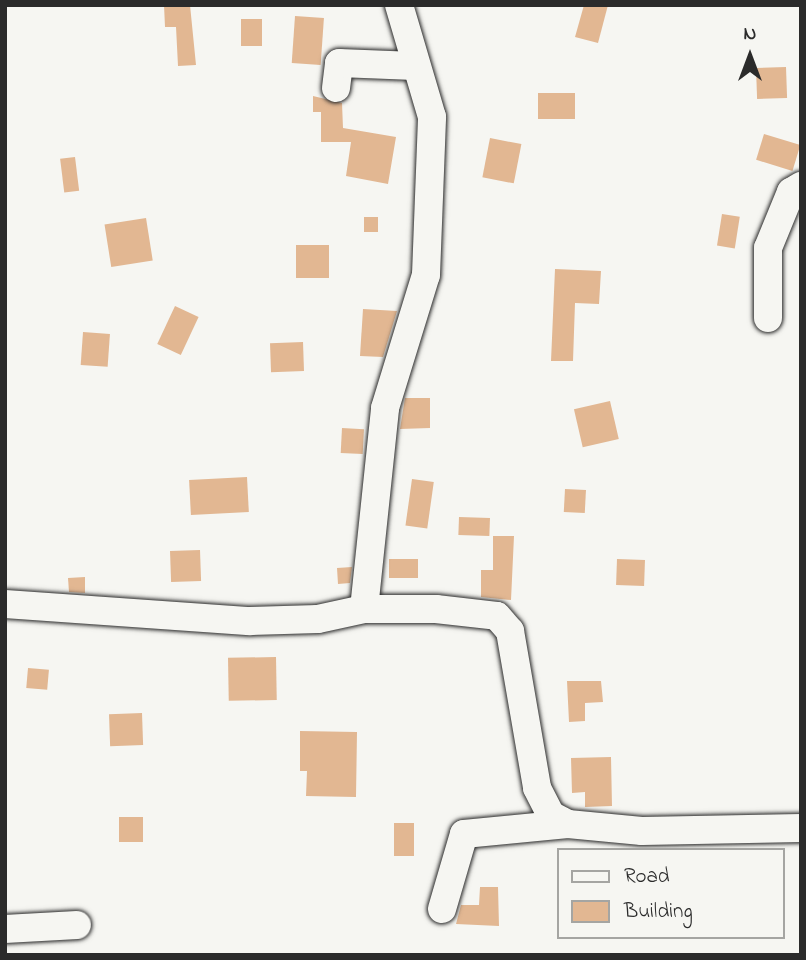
<!DOCTYPE html>
<style>
body{margin:0}
#map{position:relative;width:806px;height:960px;overflow:hidden;background:#f6f6f2;font-family:"Indie Flower",sans-serif}
div>[style]{position:absolute}
[style*='--x']{left:calc(var(--x)*1px);top:calc(var(--y)*1px);width:calc(var(--w)*1px);rotate:calc(var(--a)*1deg)}
.building>*{inset:0;background:#e2b792;transform-origin:0 0}
.roads{filter:drop-shadow(0 0 2px #2b2b2b) drop-shadow(0 0 2px #2b2b2b)}
.minor>*{height:28px;margin:-14px;padding:0 14px;transform-origin:14px;border-radius:14px;background:#f6f6f2}
span{translate:-50% -50%;white-space:nowrap;text-align:center;line-height:1.15;-webkit-text-stroke:5px #f6f6f2;paint-order:stroke}
.frame{position:absolute;inset:0;border:7px solid #2b2b2b;pointer-events:none}
.legend{position:absolute;left:557px;top:848px;width:228px;height:91px;box-sizing:border-box;background:#f6f6f2;border:2px solid #a5a5a2;margin:0;padding:9px 12px;list-style:none;font-size:21px;color:#2b2b2b}
.legend li{display:flex;align-items:center;gap:14px;height:35px}
.legend b{width:35px;border:2px solid #a5a5a2}
.north{position:absolute;left:715px;top:21px;width:70px;height:70px;-webkit-text-stroke:5px #f6f6f2;paint-order:stroke;rotate:0deg;font-size:19px;font-weight:700;line-height:28px;text-align:center;color:#2b2b2b}
.north::after{content:'';display:block;margin:auto;width:24px;height:32px;background:#2b2b2b;clip-path:polygon(50% 0,100% 100%,50% 72%,0 100%)}
</style>
<div id="map">
<div class="building">
<div style="clip-path:polygon(164px 5px,190px 5px,196px 65px,178px 66px,176px 27px,165px 27px)"></div>
<div style="clip-path:polygon(584px 5px,608px 5px,598px 43px,575px 37px)"></div>
<div style="left:295px;top:16px;width:29px;height:47px;rotate:4deg"></div>
<div style="left:241px;top:19px;width:21px;height:27px"></div>
<div style="left:786px;top:67px;width:31px;height:30px;rotate:88deg"></div>
<div style="left:538px;top:93px;width:37px;height:26px"></div>
<div style="clip-path:polygon(313px 96px,342px 103px,343px 128px,396px 137px,388px 184px,346px 176px,351px 142px,321px 142px,321px 112px,313px 112px)"></div>
<div style="left:764px;top:134px;width:38px;height:27px;rotate:17deg"></div>
<div style="left:490px;top:138px;width:32px;height:40px;rotate:11deg"></div>
<div style="left:75px;top:157px;width:34px;height:15px;rotate:83deg"></div>
<div style="left:722px;top:214px;width:18px;height:32px;rotate:9deg"></div>
<div style="left:364px;top:217px;width:14px;height:15px"></div>
<div style="left:146px;top:218px;width:43px;height:42px;rotate:81deg"></div>
<div style="left:296px;top:245px;width:33px;height:33px"></div>
<div style="clip-path:polygon(555px 269px,601px 271px,599px 304px,575px 303px,573px 361px,551px 361px)"></div>
<div style="left:175px;top:306px;width:26px;height:42px;rotate:25deg"></div>
<div style="clip-path:polygon(363px 309px,397px 311px,383px 357px,360px 356px)"></div>
<div style="left:83px;top:332px;width:27px;height:33px;rotate:4deg"></div>
<div style="left:303px;top:342px;width:29px;height:33px;rotate:88deg"></div>
<div style="clip-path:polygon(405px 398px,430px 398px,430px 428px,400px 429px)"></div>
<div style="left:610px;top:401px;width:39px;height:37px;rotate:77deg"></div>
<div style="left:342px;top:428px;width:22px;height:25px;rotate:3deg"></div>
<div style="left:247px;top:477px;width:35px;height:58px;rotate:87deg"></div>
<div style="left:412px;top:479px;width:22px;height:47px;rotate:8deg"></div>
<div style="left:565px;top:489px;width:21px;height:23px;rotate:3deg"></div>
<div style="left:459px;top:517px;width:31px;height:18px;rotate:2deg"></div>
<div style="clip-path:polygon(493px 536px,514px 536px,511px 600px,481px 597px,481px 570px,493px 570px)"></div>
<div style="left:200px;top:550px;width:31px;height:30px;rotate:88deg"></div>
<div style="left:418px;top:559px;width:19px;height:29px;rotate:90deg"></div>
<div style="left:617px;top:559px;width:28px;height:26px;rotate:2deg"></div>
<div style="clip-path:polygon(352px 567px,350px 583px,338px 584px,337px 568px)"></div>
<div style="clip-path:polygon(85px 577px,85px 593px,69px 592px,68px 578px)"></div>
<div style="left:276px;top:657px;width:43px;height:48px;rotate:89deg"></div>
<div style="left:28px;top:668px;width:21px;height:20px;rotate:5deg"></div>
<div style="clip-path:polygon(567px 681px,601px 681px,603px 702px,585px 703px,585px 721px,569px 722px)"></div>
<div style="left:142px;top:713px;width:32px;height:33px;rotate:88deg"></div>
<div style="clip-path:polygon(300px 731px,357px 732px,356px 797px,306px 796px,307px 771px,300px 771px)"></div>
<div style="clip-path:polygon(611px 757px,612px 806px,585px 807px,585px 792px,572px 793px,571px 758px)"></div>
<div style="left:119px;top:817px;width:24px;height:25px"></div>
<div style="left:394px;top:823px;width:20px;height:33px"></div>
<div style="clip-path:polygon(480px 887px,498px 887px,499px 926px,456px 924px,461px 905px,479px 905px)"></div>
</div>
<div class="roads">
<div class="minor">
<div style="--x:336;--y:88;--w:25;--a:-83"></div>
<div style="--x:339;--y:63;--w:76;--a:2.3"></div>
<div style="--x:768;--y:318;--w:70;--a:-90"></div>
<div style="--x:768;--y:248;--w:61;--a:-67.7"></div>
<div style="--x:791;--y:192;--w:12;--a:-31"></div>
<div style="--x:5;--y:604;--w:246;--a:4"></div>
<div style="--x:250;--y:621;--w:68;--a:-1.7"></div>
<div style="--x:318;--y:619;--w:47;--a:-12.3"></div>
<div style="--x:364;--y:609;--w:72;--a:0"></div>
<div style="--x:436;--y:609;--w:61;--a:6.5"></div>
<div style="--x:497;--y:616;--w:20;--a:49"></div>
<div style="--x:510;--y:631;--w:159;--a:80.2"></div>
<div style="--x:537;--y:788;--w:30;--a:63"></div>
<div style="--x:551;--y:815;--w:19;--a:28"></div>
<div style="--x:568;--y:824;--w:74;--a:5.4"></div>
<div style="--x:642;--y:831;--w:159;--a:-1.1"></div>
<div style="--x:364;--y:609;--w:202;--a:-84"></div>
<div style="--x:385;--y:408;--w:139;--a:-72.9"></div>
<div style="--x:426;--y:275;--w:158;--a:-87.8"></div>
<div style="--x:432;--y:117;--w:117;--a:-106.4"></div>
<div style="--x:442;--y:909;--w:78;--a:-73.7"></div>
<div style="--x:464;--y:834;--w:104;--a:-5.5"></div>
<div style="--x:5;--y:929;--w:72;--a:-3.2"></div>
</div>
</div>
<div class="frame"></div>
<ul class="legend">
<li><b style="height:9px;background:#f6f6f2"></b>Road</li>
<li><b style="height:19px;background:#e2b792"></b>Building</li>
</ul>
<div class="north">N</div>
</div>
